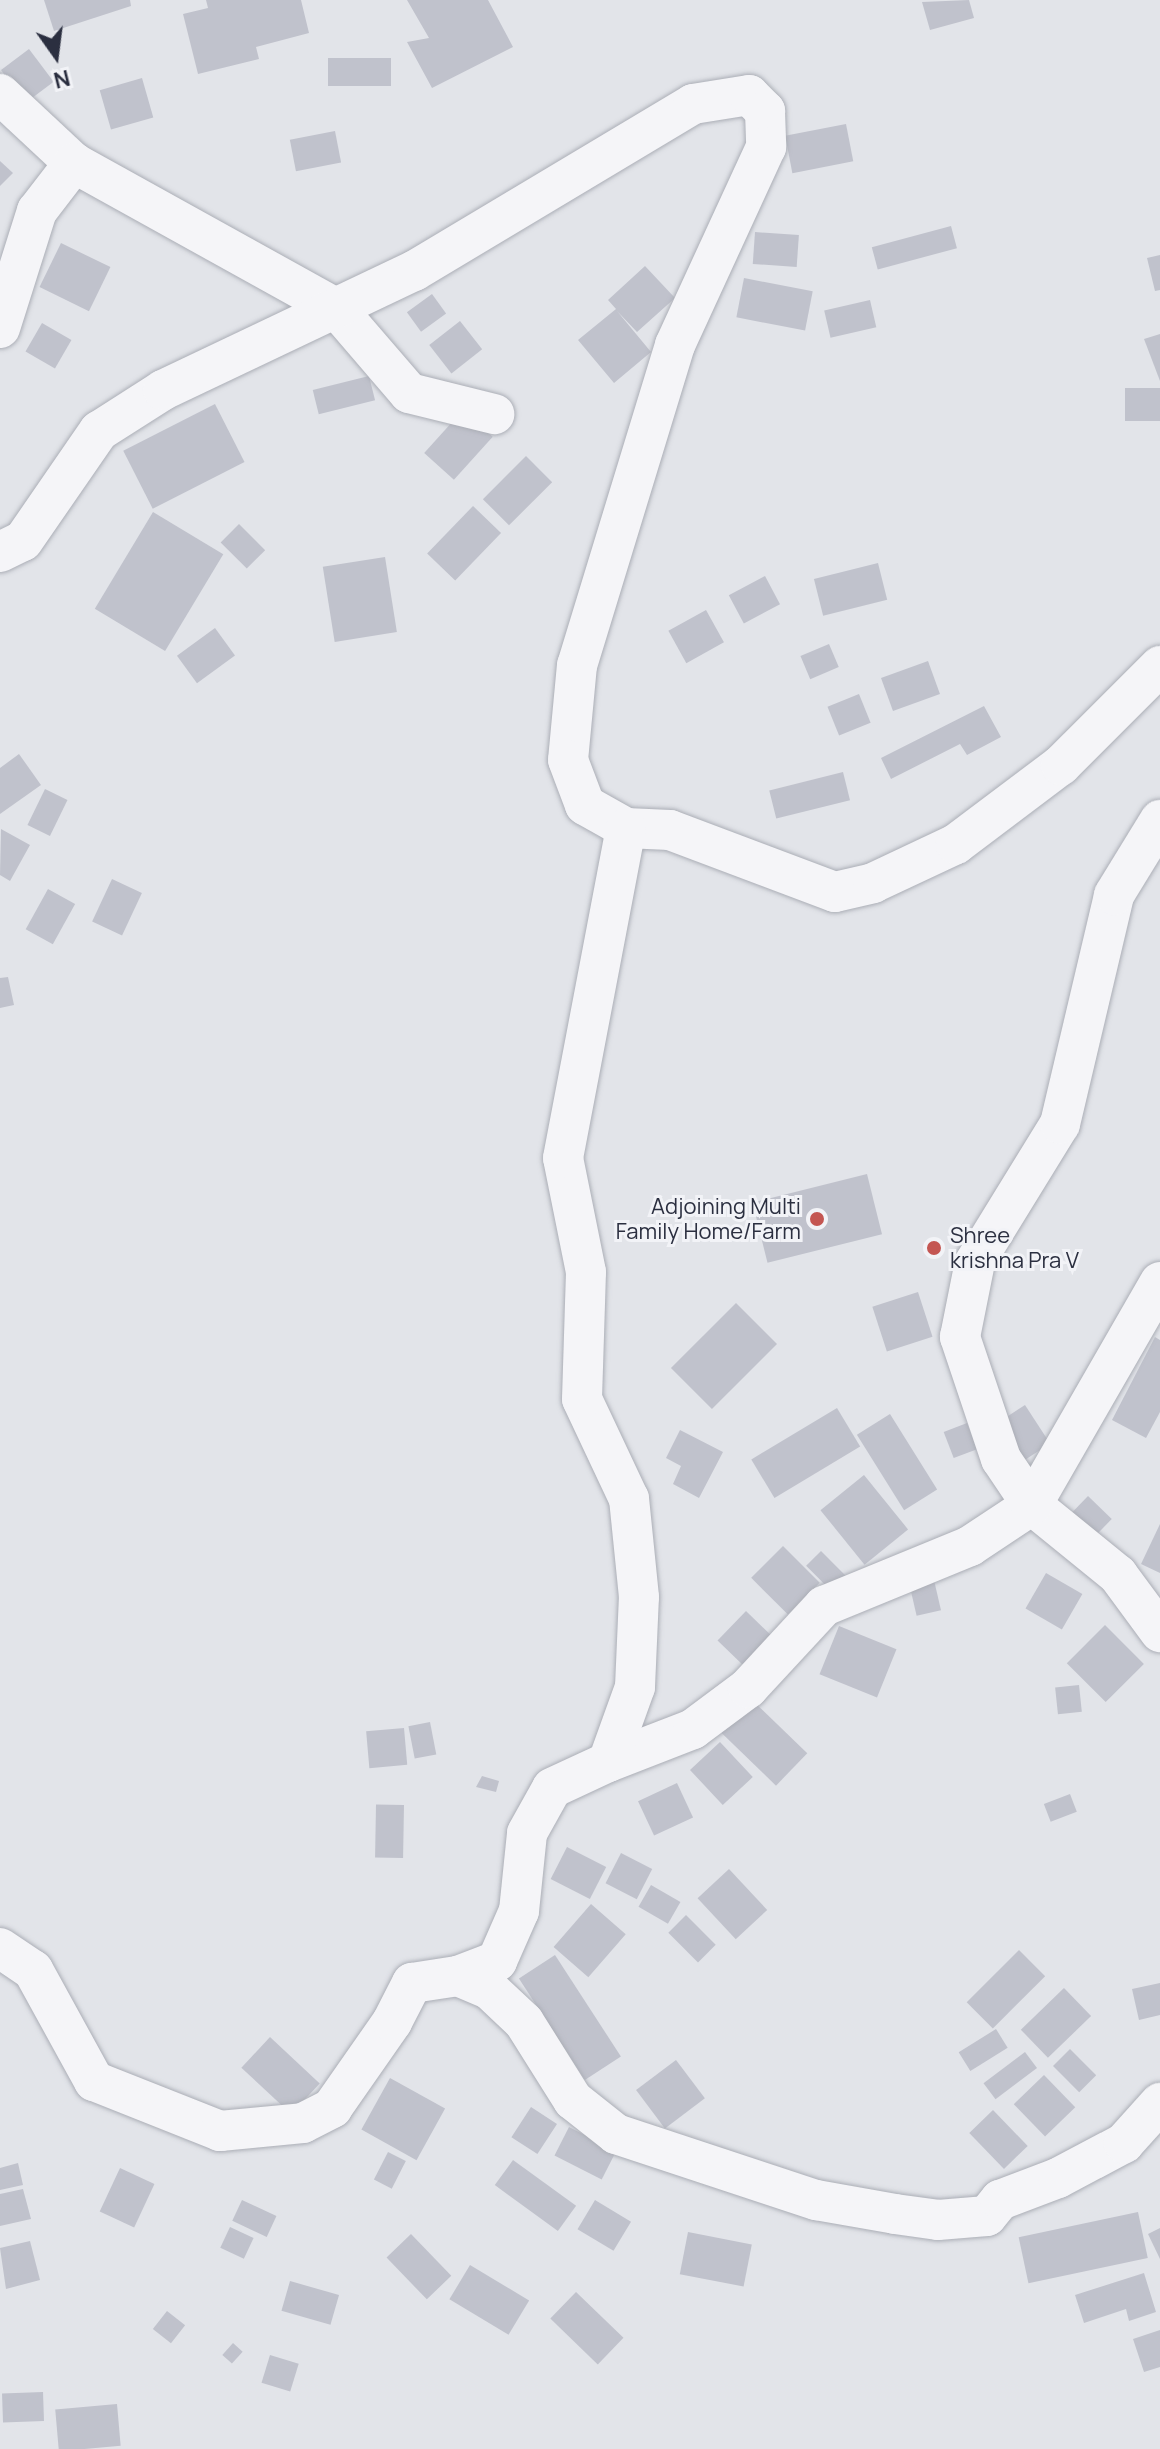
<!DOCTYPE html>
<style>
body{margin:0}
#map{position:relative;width:1160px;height:2449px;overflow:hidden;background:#e2e4e9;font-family:Manrope,sans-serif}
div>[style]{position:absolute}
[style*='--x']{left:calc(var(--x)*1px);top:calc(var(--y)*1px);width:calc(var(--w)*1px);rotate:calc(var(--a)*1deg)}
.building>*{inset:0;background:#c0c2cc;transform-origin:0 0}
.roads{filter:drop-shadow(0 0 2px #abaeb6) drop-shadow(0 0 2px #abaeb6)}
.minor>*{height:40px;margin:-20px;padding:0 20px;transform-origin:20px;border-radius:20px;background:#f5f5f8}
.dots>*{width:22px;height:22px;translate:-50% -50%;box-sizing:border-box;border:4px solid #f2f3f7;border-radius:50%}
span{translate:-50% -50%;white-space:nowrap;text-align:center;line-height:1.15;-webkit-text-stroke:6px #f2f3f7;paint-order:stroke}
.poi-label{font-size:22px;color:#2b2f40}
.right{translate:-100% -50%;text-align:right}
.left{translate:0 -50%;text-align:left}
.north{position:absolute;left:16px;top:16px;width:80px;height:80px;-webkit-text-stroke:6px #f2f3f7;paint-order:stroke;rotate:166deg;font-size:22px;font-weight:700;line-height:32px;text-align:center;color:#2b2f40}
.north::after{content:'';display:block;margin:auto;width:28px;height:36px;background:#2b2f40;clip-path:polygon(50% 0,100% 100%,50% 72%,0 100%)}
</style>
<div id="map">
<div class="building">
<div style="clip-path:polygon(44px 0,130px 0,131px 6px,54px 31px)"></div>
<div style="clip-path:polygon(206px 0,301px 0,309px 33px,256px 47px,259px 59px,198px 74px,183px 14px,208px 8px)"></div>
<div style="clip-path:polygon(407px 0,488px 0,513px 47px,432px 88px,407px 42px,429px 38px)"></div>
<div style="clip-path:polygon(969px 0,974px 18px,930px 30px,922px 2px)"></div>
<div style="left:29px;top:49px;width:41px;height:35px;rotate:53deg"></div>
<div style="left:328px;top:58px;width:63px;height:28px"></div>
<div style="left:142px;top:78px;width:41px;height:44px;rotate:74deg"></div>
<div style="left:846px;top:124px;width:38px;height:62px;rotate:79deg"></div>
<div style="left:335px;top:131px;width:32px;height:46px;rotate:79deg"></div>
<div style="clip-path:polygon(0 161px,13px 173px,0 186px)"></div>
<div style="left:951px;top:226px;width:23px;height:82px;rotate:75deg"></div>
<div style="left:755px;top:232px;width:44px;height:32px;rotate:4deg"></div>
<div style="left:61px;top:243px;width:55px;height:49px;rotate:26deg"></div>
<div style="clip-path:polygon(1160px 255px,1160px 290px,1155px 291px,1147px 258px)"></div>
<div style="clip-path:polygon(645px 266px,675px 298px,637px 332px,617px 311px,651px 352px,614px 383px,578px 340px,616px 309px,608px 300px)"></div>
<div style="left:744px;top:278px;width:70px;height:40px;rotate:11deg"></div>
<div style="left:432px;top:294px;width:24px;height:31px;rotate:54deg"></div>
<div style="left:870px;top:300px;width:28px;height:47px;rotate:77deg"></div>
<div style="left:460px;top:321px;width:36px;height:39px;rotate:52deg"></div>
<div style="left:42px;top:323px;width:34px;height:33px;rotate:30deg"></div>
<div style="clip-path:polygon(1160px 334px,1160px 381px,1144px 339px)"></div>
<div style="left:369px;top:376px;width:25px;height:58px;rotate:76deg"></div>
<div style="left:1160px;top:388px;width:33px;height:35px;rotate:90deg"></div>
<div style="left:215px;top:404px;width:65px;height:103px;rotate:63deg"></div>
<div style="left:463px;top:410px;width:40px;height:58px;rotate:42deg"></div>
<div style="left:526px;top:456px;width:37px;height:61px;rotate:45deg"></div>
<div style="left:473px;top:506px;width:39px;height:66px;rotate:44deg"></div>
<div style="left:153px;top:512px;width:82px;height:113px;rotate:31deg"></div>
<div style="left:239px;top:524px;width:37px;height:26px;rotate:45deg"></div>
<div style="left:385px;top:557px;width:76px;height:63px;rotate:81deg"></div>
<div style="left:878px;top:563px;width:38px;height:66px;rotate:76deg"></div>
<div style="left:765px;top:576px;width:32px;height:41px;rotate:62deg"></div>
<div style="left:706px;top:610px;width:37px;height:43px;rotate:61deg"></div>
<div style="left:215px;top:628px;width:34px;height:47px;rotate:54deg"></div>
<div style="left:829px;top:644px;width:25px;height:31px;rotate:67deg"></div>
<div style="left:928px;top:661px;width:35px;height:50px;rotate:70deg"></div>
<div style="left:859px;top:694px;width:31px;height:34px;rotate:68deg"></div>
<div style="clip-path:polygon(984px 706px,1001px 737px,967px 755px,960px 744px,891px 779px,881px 758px)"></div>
<div style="clip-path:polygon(19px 754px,41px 785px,0 814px,0 768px)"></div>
<div style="left:843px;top:772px;width:29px;height:76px;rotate:76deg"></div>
<div style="left:45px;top:789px;width:25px;height:40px;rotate:26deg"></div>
<div style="clip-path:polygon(1px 829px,30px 845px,10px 881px,0 875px)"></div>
<div style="left:112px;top:879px;width:33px;height:47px;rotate:25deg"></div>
<div style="left:48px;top:889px;width:31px;height:46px;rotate:29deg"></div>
<div style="clip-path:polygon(8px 977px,14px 1005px,0 1008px,0 978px)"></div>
<div style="left:867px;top:1174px;width:62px;height:118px;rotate:76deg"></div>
<div style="left:918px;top:1292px;width:47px;height:48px;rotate:72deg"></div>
<div style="left:736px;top:1303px;width:58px;height:92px;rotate:45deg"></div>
<div style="clip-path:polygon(1155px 1337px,1160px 1340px,1160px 1412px,1146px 1438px,1112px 1420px)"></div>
<div style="left:1025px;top:1405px;width:46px;height:32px;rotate:57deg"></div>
<div style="left:837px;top:1408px;width:45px;height:100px;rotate:59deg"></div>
<div style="left:890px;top:1414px;width:89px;height:39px;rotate:58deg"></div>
<div style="left:967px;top:1423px;width:28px;height:25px;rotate:69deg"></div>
<div style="clip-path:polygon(680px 1430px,723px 1452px,699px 1498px,673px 1484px,681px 1466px,666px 1458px)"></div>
<div style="left:864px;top:1475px;width:70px;height:56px;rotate:51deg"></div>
<div style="left:1088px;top:1496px;width:33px;height:45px;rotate:44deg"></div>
<div style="clip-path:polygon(1160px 1524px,1160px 1573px,1141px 1564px)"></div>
<div style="left:783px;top:1546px;width:52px;height:45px;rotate:45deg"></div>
<div style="left:821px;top:1551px;width:37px;height:21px;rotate:45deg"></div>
<div style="left:1046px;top:1573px;width:42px;height:41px;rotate:30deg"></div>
<div style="left:934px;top:1580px;width:31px;height:25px;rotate:77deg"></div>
<div style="left:746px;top:1611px;width:36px;height:41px;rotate:44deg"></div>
<div style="left:1105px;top:1625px;width:55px;height:54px;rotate:45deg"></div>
<div style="left:839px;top:1626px;width:62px;height:52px;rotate:22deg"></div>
<div style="left:1079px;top:1685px;width:27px;height:24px;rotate:84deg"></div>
<div style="left:749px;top:1697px;width:81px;height:45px;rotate:44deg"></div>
<div style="left:430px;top:1722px;width:33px;height:22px;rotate:79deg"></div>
<div style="left:404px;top:1728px;width:37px;height:38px;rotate:85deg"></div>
<div style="left:720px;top:1742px;width:48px;height:41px;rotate:47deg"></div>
<div style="clip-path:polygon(482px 1776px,499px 1781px,496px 1792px,476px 1787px)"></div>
<div style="left:677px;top:1783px;width:38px;height:43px;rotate:65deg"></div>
<div style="left:1070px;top:1794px;width:19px;height:28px;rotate:69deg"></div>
<div style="left:404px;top:1805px;width:53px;height:28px;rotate:91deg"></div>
<div style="left:567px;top:1847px;width:44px;height:36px;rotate:27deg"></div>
<div style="left:621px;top:1853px;width:35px;height:34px;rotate:27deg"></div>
<div style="left:729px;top:1869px;width:56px;height:43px;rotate:47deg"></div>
<div style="left:651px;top:1885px;width:34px;height:25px;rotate:30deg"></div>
<div style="left:591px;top:1904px;width:46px;height:57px;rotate:41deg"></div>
<div style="left:686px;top:1915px;width:42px;height:25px;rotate:45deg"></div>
<div style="left:1019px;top:1950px;width:37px;height:74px;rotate:45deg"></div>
<div style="left:555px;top:1955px;width:121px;height:43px;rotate:57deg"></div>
<div style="clip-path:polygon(1160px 1983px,1160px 2015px,1139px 2020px,1132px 1989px)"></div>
<div style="left:1064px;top:1988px;width:39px;height:60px;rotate:46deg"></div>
<div style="left:996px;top:2029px;width:22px;height:44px;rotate:58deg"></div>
<div style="left:270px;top:2037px;width:68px;height:42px;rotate:43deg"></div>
<div style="left:1070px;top:2049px;width:37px;height:24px;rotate:45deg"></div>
<div style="left:1025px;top:2052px;width:20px;height:52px;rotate:53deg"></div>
<div style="left:676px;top:2060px;width:48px;height:50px;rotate:53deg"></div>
<div style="left:1044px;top:2075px;width:45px;height:42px;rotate:46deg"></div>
<div style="left:390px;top:2078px;width:63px;height:59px;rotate:29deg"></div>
<div style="left:531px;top:2107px;width:31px;height:36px;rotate:33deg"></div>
<div style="left:993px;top:2110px;width:50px;height:33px;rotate:46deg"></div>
<div style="left:569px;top:2127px;width:53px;height:32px;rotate:27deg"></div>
<div style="left:388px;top:2152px;width:20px;height:31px;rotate:27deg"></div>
<div style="left:513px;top:2160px;width:78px;height:31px;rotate:36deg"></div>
<div style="clip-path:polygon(18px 2163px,23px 2185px,0 2190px,0 2168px)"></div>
<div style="left:120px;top:2168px;width:38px;height:48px;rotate:25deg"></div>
<div style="clip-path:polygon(23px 2189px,31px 2219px,0 2226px,0 2194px)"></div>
<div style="left:242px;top:2200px;width:38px;height:23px;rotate:25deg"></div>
<div style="left:595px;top:2200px;width:42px;height:34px;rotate:31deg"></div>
<div style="left:1138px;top:2212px;width:47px;height:122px;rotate:78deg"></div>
<div style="left:230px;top:2227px;width:26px;height:23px;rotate:25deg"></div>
<div style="clip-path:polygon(1160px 2228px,1160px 2259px,1148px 2234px)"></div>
<div style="left:688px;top:2232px;width:65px;height:43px;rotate:11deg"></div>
<div style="left:411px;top:2234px;width:58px;height:34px;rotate:46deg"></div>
<div style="clip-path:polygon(30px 2241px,40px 2280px,6px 2289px,0 2248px)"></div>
<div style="left:470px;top:2265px;width:69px;height:40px;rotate:31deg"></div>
<div style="clip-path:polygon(1144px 2273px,1156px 2312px,1129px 2321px,1126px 2309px,1084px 2323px,1075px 2295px)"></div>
<div style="left:290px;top:2281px;width:51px;height:31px;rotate:16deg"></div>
<div style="left:576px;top:2292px;width:66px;height:37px;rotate:44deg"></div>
<div style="left:167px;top:2311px;width:23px;height:23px;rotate:38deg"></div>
<div style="clip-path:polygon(1160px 2330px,1160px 2367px,1144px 2372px,1133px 2339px)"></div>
<div style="left:233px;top:2343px;width:13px;height:16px;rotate:42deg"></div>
<div style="left:270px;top:2355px;width:30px;height:29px;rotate:17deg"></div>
<div style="left:43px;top:2392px;width:29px;height:41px;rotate:88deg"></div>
<div style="left:117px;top:2404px;width:42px;height:62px;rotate:85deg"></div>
</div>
<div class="roads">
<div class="minor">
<div style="--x:0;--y:94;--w:101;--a:43"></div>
<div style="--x:74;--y:163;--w:299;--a:29"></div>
<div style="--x:336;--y:308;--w:112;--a:49.3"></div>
<div style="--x:409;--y:393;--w:88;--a:13.9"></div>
<div style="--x:0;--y:328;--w:123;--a:-72.5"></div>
<div style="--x:37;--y:211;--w:61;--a:-52.4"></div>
<div style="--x:0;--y:552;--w:25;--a:-26"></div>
<div style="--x:23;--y:541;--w:134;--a:-55.4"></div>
<div style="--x:99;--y:431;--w:76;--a:-32.6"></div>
<div style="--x:163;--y:390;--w:278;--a:-25.4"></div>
<div style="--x:414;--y:271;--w:325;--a:-30.9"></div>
<div style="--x:693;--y:104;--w:57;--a:-9.1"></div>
<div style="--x:749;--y:95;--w:23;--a:45"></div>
<div style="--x:765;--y:111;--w:36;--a:88"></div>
<div style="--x:766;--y:147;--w:218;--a:114.7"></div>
<div style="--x:675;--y:345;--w:335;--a:107"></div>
<div style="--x:577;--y:665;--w:95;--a:95.4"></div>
<div style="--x:568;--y:760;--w:48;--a:69.3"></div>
<div style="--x:585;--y:805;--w:47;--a:29.3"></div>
<div style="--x:626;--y:828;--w:44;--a:2.6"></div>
<div style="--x:670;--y:830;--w:176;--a:20.6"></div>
<div style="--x:835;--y:892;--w:39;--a:-13"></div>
<div style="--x:873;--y:883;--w:92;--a:-25.2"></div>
<div style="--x:956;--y:844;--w:131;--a:-37"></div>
<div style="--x:1061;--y:765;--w:140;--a:-45"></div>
<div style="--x:1160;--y:1282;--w:257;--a:119.9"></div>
<div style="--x:1032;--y:1505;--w:111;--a:39.1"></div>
<div style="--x:1118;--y:1575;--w:71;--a:53.6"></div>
<div style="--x:608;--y:1762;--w:91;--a:-21.2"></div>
<div style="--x:693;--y:1729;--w:69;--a:-36.7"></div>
<div style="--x:748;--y:1688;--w:112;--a:-47.2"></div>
<div style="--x:824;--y:1606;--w:158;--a:-22.3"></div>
<div style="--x:970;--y:1546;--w:74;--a:-33.5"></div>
<div style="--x:1032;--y:1505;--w:55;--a:-124"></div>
<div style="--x:1001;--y:1459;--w:129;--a:-108.6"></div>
<div style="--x:960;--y:1337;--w:76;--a:-78.7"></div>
<div style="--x:975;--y:1262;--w:162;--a:-58.4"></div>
<div style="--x:1060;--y:1124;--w:235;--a:-76.7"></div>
<div style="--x:1114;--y:895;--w:88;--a:-58.5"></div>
<div style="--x:0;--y:1948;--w:40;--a:34"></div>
<div style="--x:33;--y:1970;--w:127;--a:61.2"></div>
<div style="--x:94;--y:2081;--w:136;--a:21.6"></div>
<div style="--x:220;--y:2131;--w:83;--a:-5.5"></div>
<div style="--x:303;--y:2123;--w:33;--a:-27"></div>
<div style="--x:332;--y:2108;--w:105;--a:-55.1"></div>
<div style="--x:392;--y:2022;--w:44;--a:-62.9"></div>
<div style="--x:412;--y:1983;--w:47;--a:-8.7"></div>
<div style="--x:458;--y:1976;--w:34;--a:23"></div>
<div style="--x:489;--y:1989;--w:48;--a:43.3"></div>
<div style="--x:524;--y:2022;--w:92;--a:57.9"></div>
<div style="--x:573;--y:2100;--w:55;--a:38.3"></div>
<div style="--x:616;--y:2134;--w:211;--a:18.3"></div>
<div style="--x:816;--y:2200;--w:80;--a:10"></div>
<div style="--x:895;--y:2214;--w:43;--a:7.9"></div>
<div style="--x:938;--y:2220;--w:49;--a:-4.7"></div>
<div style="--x:987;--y:2216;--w:21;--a:-51"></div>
<div style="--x:1000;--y:2200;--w:62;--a:-20.8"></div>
<div style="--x:1058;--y:2178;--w:75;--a:-27.9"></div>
<div style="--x:1124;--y:2143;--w:54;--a:-48"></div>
<div style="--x:458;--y:1976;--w:42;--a:-21"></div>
<div style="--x:497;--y:1961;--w:55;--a:-66.3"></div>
<div style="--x:519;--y:1911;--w:78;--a:-84.1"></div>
<div style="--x:527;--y:1833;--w:51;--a:-60.9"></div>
<div style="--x:552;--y:1788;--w:62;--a:-24.9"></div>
<div style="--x:608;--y:1762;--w:80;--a:-70.2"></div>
<div style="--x:635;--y:1687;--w:90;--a:-87.5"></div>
<div style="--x:639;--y:1597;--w:99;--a:-95.8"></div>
<div style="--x:629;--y:1499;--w:110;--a:-115.2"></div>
<div style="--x:582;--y:1399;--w:127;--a:-88.2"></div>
<div style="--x:586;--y:1272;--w:116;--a:-101.4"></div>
<div style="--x:563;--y:1158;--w:336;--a:-79.2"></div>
</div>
</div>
<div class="dots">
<div style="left:817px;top:1219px;background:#c45652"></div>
<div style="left:934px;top:1248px;background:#c45652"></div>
</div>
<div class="poi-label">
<span class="right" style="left:801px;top:1219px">Adjoining Multi<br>Family Home/Farm</span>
<span class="left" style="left:950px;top:1248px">Shree<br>krishna Pra V</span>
</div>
<div class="north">N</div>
</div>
